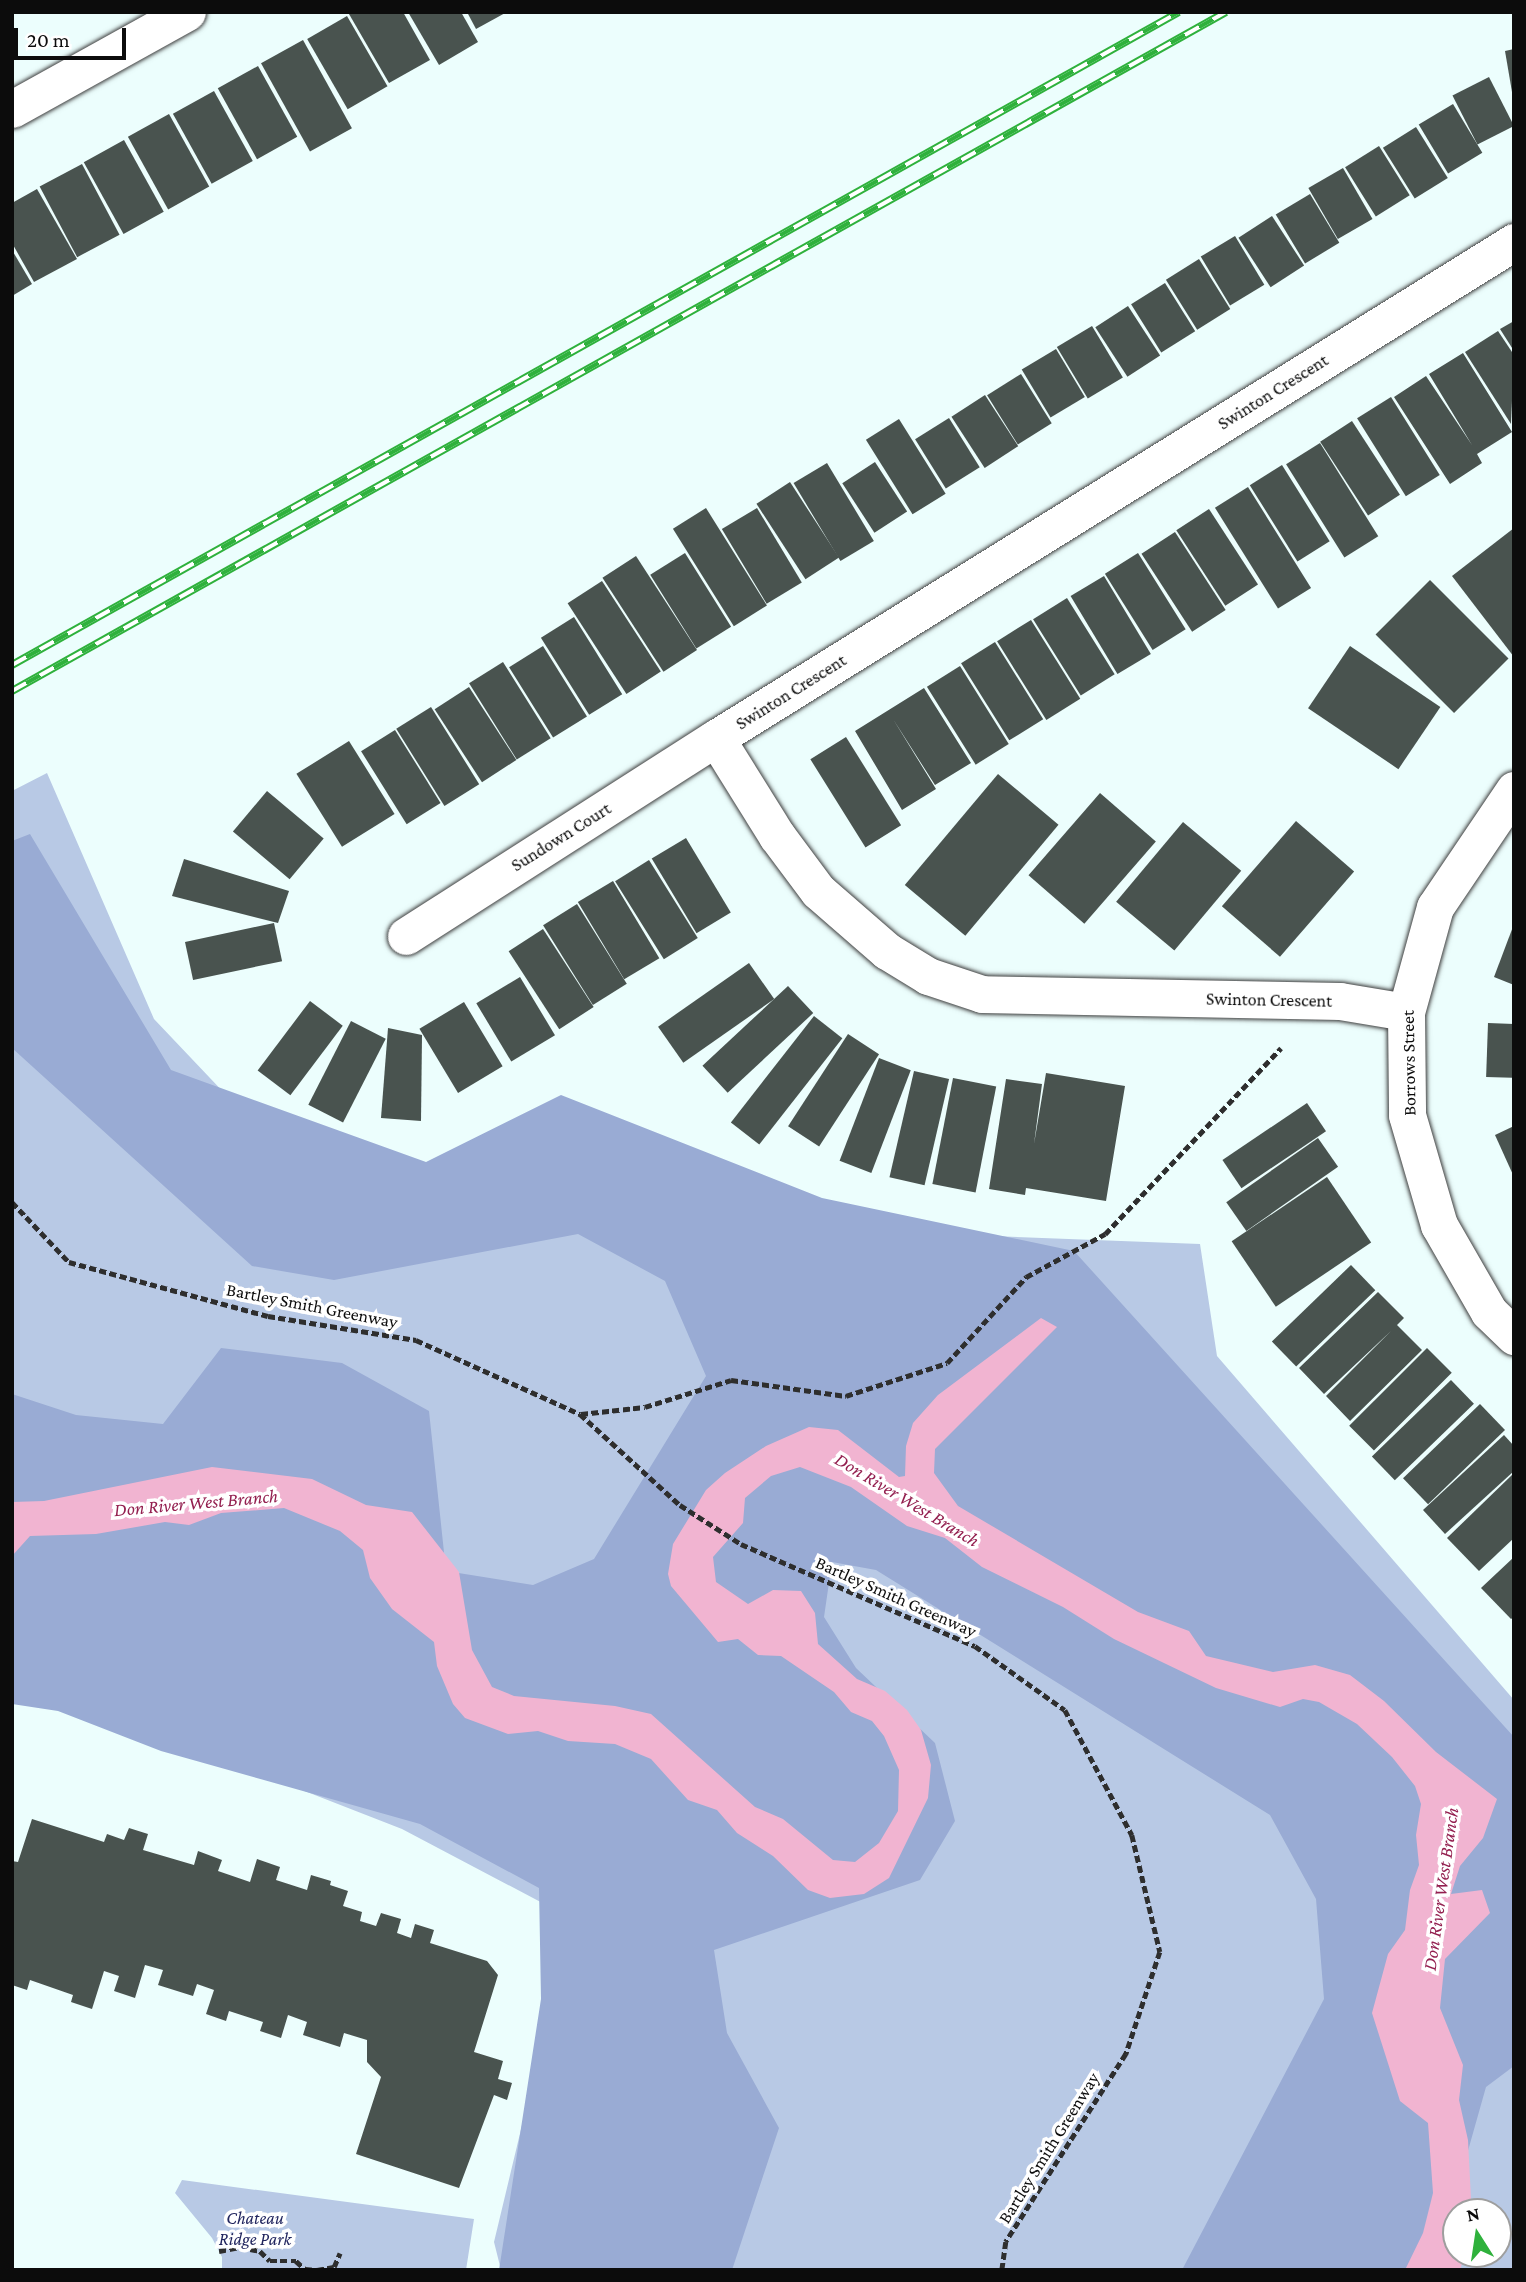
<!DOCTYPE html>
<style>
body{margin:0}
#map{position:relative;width:1526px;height:2282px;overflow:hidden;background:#ecfefd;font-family:"Crimson Pro",serif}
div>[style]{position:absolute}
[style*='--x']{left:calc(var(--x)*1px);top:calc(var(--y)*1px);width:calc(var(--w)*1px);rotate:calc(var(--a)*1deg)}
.green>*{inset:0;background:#b8c9e5}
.forest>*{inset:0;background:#99abd4}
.water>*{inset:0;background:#f1b4d1}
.building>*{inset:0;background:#49534f;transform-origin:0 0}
.path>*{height:4.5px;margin-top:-2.25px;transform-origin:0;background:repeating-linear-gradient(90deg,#2e2e2e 0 7px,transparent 0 10.5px)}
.roads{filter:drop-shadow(0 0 2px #3f3f3f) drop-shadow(0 0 2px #3f3f3f)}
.minor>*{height:37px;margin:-18.5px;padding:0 18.5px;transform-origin:18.5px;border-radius:18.5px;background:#fff}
.rail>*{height:8px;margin-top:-4px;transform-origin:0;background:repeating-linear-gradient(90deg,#fff 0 16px,#2fb13c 0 32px);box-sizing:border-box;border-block:2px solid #2fb13c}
span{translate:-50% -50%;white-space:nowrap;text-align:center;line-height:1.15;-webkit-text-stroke:7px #fff;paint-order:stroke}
.street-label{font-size:18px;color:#0c0c0c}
.park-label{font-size:18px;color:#21255e;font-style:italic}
.water-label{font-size:19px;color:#931f4f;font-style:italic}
.frame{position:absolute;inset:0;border:14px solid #0c0c0c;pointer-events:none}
.north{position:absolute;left:1442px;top:2198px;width:70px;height:70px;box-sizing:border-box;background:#fff;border:2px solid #9e9e9e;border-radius:50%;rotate:348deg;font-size:19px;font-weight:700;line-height:28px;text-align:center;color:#0c0c0c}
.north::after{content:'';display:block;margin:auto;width:24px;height:32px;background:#2fb13c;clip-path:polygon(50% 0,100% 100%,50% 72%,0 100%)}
.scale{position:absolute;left:14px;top:28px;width:112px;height:32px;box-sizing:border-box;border:4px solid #0c0c0c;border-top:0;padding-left:9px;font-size:21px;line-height:24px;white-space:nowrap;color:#0c0c0c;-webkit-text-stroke:5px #fff;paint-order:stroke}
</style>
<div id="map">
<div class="green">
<div style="clip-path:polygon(evenodd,47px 773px,154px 1019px,285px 1157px,863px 1231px,1200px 1244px,1217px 1356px,1514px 1700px,1514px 2270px,501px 2270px,494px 2242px,552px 2000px,550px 1907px,402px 1829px,12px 1677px,12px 791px,47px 773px,1456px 2212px,1498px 2212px,1498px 2254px,1456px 2254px,1456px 2212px)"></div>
<div style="clip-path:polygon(182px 2180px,474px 2219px,466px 2270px,222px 2270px,222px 2257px,212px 2238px,175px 2193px)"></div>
</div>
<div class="forest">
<div style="clip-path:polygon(30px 834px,171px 1070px,426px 1162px,561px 1095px,822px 1198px,1074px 1251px,1514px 1737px,1514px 2066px,1486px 2087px,1449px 2218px,1419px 2270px,1182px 2270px,1324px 1999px,1316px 1899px,1270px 1815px,876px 1570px,832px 1562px,824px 1617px,856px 1668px,935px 1743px,955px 1821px,920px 1880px,714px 1950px,727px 2033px,779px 2128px,732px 2270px,499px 2270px,541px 1999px,539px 1888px,420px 1824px,161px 1751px,58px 1711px,12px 1704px,12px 1394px,76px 1415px,163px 1424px,221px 1348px,342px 1363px,429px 1411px,446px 1571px,533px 1585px,594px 1559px,706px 1376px,665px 1281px,578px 1234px,334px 1280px,252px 1266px,12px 1048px,12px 841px)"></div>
</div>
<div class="water">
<div style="clip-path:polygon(1041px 1318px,1057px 1327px,935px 1449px,934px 1473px,958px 1506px,1138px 1612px,1189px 1631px,1206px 1656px,1273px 1672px,1315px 1665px,1350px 1675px,1384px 1701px,1436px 1752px,1497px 1799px,1483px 1838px,1460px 1866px,1451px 1894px,1482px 1890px,1490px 1913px,1445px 1959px,1440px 2008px,1463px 2065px,1459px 2100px,1468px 2140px,1471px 2199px,1470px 2212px,1456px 2212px,1456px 2254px,1465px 2254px,1460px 2270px,1405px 2270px,1423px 2233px,1433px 2193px,1428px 2123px,1400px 2101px,1372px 2013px,1388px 1954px,1405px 1930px,1410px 1890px,1419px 1865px,1416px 1835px,1421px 1804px,1415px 1786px,1392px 1757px,1357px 1724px,1319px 1702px,1303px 1699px,1280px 1707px,1216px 1688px,1114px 1639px,1063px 1607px,982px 1567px,945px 1538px,907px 1526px,851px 1487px,800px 1467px,771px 1476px,745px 1498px,743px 1523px,713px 1557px,716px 1582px,748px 1604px,773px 1590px,801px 1591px,815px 1613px,818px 1644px,857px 1679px,885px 1691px,907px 1710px,921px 1730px,931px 1765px,928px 1798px,889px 1878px,864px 1894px,830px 1898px,808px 1890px,773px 1856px,737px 1833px,717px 1810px,688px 1800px,651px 1759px,615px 1744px,568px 1741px,538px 1731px,508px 1734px,465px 1718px,453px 1704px,437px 1666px,434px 1642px,392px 1609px,370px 1578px,363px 1550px,340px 1531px,284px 1508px,221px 1513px,189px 1525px,165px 1522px,96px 1534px,30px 1536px,12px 1556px,12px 1502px,44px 1501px,212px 1467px,312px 1479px,366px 1505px,412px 1512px,459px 1572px,472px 1650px,492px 1687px,514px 1696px,615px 1706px,651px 1714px,755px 1807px,783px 1819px,833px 1860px,855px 1862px,879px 1843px,898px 1811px,899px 1770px,884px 1736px,872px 1721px,851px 1712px,834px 1692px,781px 1656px,758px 1655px,738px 1639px,718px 1642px,671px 1586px,668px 1574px,673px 1544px,706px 1490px,725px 1473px,766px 1446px,809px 1427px,838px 1430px,899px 1477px,905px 1476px,906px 1446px,913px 1423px,938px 1395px)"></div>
</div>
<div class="building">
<div style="clip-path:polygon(403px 12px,430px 60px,389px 83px,349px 14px)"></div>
<div style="clip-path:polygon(408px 12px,461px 12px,478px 42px,439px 65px)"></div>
<div style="clip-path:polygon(467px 12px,507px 12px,476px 29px)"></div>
<div style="left:347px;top:16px;width:81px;height:46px;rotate:60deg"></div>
<div style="left:303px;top:40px;width:101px;height:48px;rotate:61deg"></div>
<div style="clip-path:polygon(1514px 49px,1514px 92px,1512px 92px,1505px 51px)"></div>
<div style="left:258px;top:66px;width:81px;height:46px;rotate:61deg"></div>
<div style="left:1489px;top:77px;width:55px;height:41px;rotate:63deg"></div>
<div style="left:214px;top:91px;width:80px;height:47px;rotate:61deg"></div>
<div style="left:1453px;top:104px;width:57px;height:40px;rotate:59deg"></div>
<div style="left:169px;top:114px;width:83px;height:47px;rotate:61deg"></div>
<div style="left:1416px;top:127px;width:60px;height:39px;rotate:58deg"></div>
<div style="left:124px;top:140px;width:82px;height:46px;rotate:61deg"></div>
<div style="left:1379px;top:146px;width:58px;height:40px;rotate:58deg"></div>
<div style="left:82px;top:164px;width:80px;height:48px;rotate:62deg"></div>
<div style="left:1343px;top:168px;width:59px;height:40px;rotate:60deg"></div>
<div style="clip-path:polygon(37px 189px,77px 259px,34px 282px,12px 243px,12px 203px)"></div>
<div style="left:1310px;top:194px;width:57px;height:40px;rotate:59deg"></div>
<div style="left:1272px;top:216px;width:59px;height:40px;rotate:57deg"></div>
<div style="left:1235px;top:236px;width:57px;height:40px;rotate:59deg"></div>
<div style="clip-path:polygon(12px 250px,32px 284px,12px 296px)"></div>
<div style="left:1199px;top:259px;width:59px;height:39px;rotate:58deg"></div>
<div style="left:1165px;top:283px;width:57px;height:40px;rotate:58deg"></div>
<div style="left:1128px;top:306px;width:59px;height:39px;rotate:57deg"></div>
<div style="clip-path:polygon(1514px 321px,1514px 351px,1500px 329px)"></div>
<div style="left:1092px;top:326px;width:60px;height:41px;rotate:59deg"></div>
<div style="clip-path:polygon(1498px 331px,1514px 355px,1511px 424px,1465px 352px)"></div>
<div style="left:1056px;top:349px;width:56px;height:40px;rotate:59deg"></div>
<div style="clip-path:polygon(1463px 353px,1512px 432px,1477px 454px,1482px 463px,1450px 484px,1394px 397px,1426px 376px,1472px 445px,1429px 374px)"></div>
<div style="left:1021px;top:374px;width:58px;height:40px;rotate:58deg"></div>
<div style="left:985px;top:395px;width:61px;height:40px;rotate:57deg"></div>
<div style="left:1391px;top:397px;width:92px;height:40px;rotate:58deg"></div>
<div style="left:949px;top:418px;width:58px;height:40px;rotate:58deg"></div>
<div style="left:899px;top:419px;width:88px;height:39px;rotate:58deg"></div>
<div style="left:1352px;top:421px;width:88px;height:38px;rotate:57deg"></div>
<div style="left:1320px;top:443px;width:110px;height:40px;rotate:58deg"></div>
<div style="left:875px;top:462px;width:59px;height:39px;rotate:57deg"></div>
<div style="left:827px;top:463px;width:91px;height:39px;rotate:59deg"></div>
<div style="left:1282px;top:465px;width:90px;height:38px;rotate:58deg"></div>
<div style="left:790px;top:482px;width:90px;height:40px;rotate:57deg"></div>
<div style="left:1248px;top:487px;width:119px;height:39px;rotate:58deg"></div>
<div style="left:706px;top:508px;width:115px;height:39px;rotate:58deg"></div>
<div style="left:757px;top:508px;width:87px;height:41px;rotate:59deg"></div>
<div style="left:1209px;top:509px;width:90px;height:39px;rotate:57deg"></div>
<div style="clip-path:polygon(1514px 528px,1514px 657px,1452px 576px)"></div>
<div style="left:1175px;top:532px;width:93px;height:40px;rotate:57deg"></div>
<div style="left:685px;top:553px;width:87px;height:41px;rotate:58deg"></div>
<div style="left:1138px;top:553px;width:90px;height:39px;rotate:58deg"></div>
<div style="left:636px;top:556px;width:112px;height:40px;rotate:57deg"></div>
<div style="left:1104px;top:576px;width:91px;height:39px;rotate:59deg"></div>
<div style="left:1430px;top:580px;width:111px;height:77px;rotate:45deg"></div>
<div style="left:602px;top:581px;width:108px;height:41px;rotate:57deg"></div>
<div style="left:1067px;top:598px;width:90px;height:40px;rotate:58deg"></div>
<div style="left:574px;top:617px;width:91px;height:39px;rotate:58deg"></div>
<div style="left:1031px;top:620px;width:93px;height:40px;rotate:58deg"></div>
<div style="left:995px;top:642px;width:91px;height:40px;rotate:58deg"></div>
<div style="left:543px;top:646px;width:83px;height:40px;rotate:58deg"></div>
<div style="left:1350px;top:646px;width:109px;height:75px;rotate:34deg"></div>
<div style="left:503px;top:662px;width:90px;height:40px;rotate:58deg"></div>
<div style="left:960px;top:666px;width:92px;height:39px;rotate:58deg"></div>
<div style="left:469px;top:687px;width:87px;height:41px;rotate:57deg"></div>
<div style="clip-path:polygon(924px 688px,971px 763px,935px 785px,893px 719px,936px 789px,902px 810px,855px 731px)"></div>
<div style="left:431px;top:707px;width:91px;height:41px;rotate:58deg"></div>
<div style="left:395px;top:730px;width:86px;height:40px;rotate:58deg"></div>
<div style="left:846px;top:737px;width:104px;height:42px;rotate:58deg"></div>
<div style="left:349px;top:741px;width:86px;height:62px;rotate:58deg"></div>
<div style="left:998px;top:774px;width:79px;height:145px;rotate:40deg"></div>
<div style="left:267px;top:791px;width:74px;height:53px;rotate:40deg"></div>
<div style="left:1100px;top:793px;width:74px;height:109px;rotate:41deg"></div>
<div style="left:1296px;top:821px;width:77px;height:113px;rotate:41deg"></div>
<div style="left:1183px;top:822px;width:76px;height:104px;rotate:40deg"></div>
<div style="left:686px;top:838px;width:87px;height:40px;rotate:59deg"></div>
<div style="clip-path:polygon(184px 859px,289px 891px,278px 923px,172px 896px)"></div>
<div style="left:649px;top:860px;width:92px;height:40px;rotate:58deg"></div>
<div style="left:613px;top:881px;width:90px;height:41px;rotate:59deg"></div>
<div style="left:577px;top:904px;width:94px;height:40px;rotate:58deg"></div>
<div style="left:274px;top:923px;width:39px;height:91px;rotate:78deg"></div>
<div style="clip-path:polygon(1514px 924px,1514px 985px,1494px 977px)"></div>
<div style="left:543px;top:929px;width:93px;height:41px;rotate:57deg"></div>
<div style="left:749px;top:963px;width:44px;height:111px;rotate:55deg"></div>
<div style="left:520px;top:977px;width:68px;height:51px;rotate:59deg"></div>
<div style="left:788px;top:986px;width:37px;height:117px;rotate:47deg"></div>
<div style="left:310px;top:1001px;width:41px;height:87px;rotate:37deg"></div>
<div style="left:464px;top:1002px;width:75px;height:52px;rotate:59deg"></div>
<div style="left:814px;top:1016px;width:36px;height:135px;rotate:38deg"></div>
<div style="left:351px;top:1021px;width:39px;height:94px;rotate:27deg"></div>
<div style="left:1488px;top:1023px;width:26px;height:54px;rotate:2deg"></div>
<div style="clip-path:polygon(388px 1028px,422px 1035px,421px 1121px,381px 1118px)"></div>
<div style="left:848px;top:1034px;width:37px;height:110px;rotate:33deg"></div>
<div style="left:879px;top:1058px;width:34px;height:110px;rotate:21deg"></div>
<div style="left:914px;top:1071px;width:36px;height:109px;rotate:13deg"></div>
<div style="clip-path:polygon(1046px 1073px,1125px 1086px,1106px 1201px,1026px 1188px,1025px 1195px,989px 1189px,1006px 1079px,1042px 1084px,1034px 1144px)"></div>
<div style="left:953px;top:1078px;width:44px;height:108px;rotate:11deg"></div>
<div style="left:1307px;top:1103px;width:34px;height:102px;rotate:56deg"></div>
<div style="clip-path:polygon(1514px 1126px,1514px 1177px,1495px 1135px)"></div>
<div style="left:1318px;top:1138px;width:35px;height:112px;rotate:55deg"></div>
<div style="left:1327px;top:1177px;width:79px;height:115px;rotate:56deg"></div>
<div style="left:1351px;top:1265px;width:35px;height:110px;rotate:46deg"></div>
<div style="clip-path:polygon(1378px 1292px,1404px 1318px,1397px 1325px,1422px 1350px,1350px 1421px,1326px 1396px,1391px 1331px,1324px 1394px,1299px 1368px)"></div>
<div style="left:1427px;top:1348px;width:35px;height:110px;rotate:45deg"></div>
<div style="left:1451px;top:1380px;width:33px;height:110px;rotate:46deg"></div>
<div style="left:1480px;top:1404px;width:36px;height:107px;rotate:46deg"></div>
<div style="clip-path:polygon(1504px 1435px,1514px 1446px,1514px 1471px,1445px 1534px,1423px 1510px)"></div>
<div style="clip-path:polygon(1514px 1473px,1514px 1538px,1479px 1571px,1447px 1538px)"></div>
<div style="clip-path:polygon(1514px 1557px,1514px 1617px,1511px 1619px,1481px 1588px)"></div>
<div style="clip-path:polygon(32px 1819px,104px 1842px,107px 1834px,124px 1840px,129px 1828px,148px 1834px,143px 1850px,194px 1865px,198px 1851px,222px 1860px,218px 1871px,250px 1882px,257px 1859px,280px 1867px,276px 1880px,307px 1890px,311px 1875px,331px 1881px,330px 1885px,348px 1891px,343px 1906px,362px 1912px,360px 1921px,376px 1926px,381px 1913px,401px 1919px,397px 1933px,411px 1938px,415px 1924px,434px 1930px,430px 1943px,487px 1961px,498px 1975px,474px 2052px,503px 2061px,498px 2079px,512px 2083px,507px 2100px,494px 2095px,459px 2188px,356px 2154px,381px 2077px,367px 2062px,367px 2040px,344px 2033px,340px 2047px,303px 2035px,307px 2022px,288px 2015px,281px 2038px,260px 2031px,263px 2022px,229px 2011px,226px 2021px,206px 2014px,214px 1990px,197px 1984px,193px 1996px,158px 1985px,163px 1970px,145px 1965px,135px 1998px,114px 1991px,119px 1976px,104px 1971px,92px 2009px,71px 2002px,73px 1995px,30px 1980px,27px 1990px,12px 1985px,12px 1861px,18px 1862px)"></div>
</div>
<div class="path">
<div style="--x:12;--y:1202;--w:83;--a:46.5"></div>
<div style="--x:69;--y:1262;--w:206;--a:15.2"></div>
<div style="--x:268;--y:1316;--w:150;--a:9.2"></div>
<div style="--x:416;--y:1340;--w:180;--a:24.3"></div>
<div style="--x:580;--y:1414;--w:135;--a:42.3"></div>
<div style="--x:680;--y:1505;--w:72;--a:32.6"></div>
<div style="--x:741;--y:1544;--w:255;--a:23.6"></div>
<div style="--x:975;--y:1646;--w:110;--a:35.4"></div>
<div style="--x:1065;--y:1710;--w:142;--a:61.8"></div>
<div style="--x:1132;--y:1835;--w:120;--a:76.5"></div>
<div style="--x:1160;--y:1952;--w:108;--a:108.4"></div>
<div style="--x:1126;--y:2054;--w:223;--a:122.6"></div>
<div style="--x:1006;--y:2242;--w:28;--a:98"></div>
<div style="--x:581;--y:1414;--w:64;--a:-6.2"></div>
<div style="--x:645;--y:1407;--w:90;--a:-17.4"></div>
<div style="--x:731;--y:1380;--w:116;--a:7.9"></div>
<div style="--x:846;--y:1396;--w:106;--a:-18.1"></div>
<div style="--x:947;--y:1363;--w:117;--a:-47.4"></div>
<div style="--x:1026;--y:1277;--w:90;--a:-28.6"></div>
<div style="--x:1105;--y:1234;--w:256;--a:-46.6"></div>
<div style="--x:219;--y:2251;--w:21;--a:-11"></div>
<div style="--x:240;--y:2247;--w:20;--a:11"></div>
<div style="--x:260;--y:2251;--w:14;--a:45"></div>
<div style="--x:270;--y:2261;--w:26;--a:0"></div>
<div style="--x:296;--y:2261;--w:12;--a:42"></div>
<div style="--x:305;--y:2269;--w:12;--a:5"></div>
<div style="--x:317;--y:2270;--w:17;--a:-10"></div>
<div style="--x:334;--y:2267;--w:15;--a:-67"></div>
</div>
<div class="roads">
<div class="minor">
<div style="--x:12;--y:109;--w:200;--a:-29"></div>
<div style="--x:1514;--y:790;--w:141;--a:124"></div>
<div style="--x:1435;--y:907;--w:109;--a:105.4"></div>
<div style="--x:1406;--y:1012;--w:103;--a:89.4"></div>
<div style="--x:1407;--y:1115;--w:115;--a:73.8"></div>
<div style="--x:1439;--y:1225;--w:100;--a:60.1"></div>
<div style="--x:1489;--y:1312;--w:35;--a:44"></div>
<div style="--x:406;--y:936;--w:368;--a:-32.6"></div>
<div style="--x:1406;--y:1012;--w:67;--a:-170.5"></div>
<div style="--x:1340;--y:1001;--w:358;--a:-178.9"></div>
<div style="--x:982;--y:994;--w:57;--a:-161.6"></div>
<div style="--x:928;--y:976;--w:48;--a:-148.6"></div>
<div style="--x:887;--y:951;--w:91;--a:-139"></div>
<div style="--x:818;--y:891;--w:69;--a:-126.7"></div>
<div style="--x:777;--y:836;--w:115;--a:-121.9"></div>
<div style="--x:716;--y:738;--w:940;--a:-31.86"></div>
</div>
</div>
<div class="rail">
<div style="--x:12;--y:665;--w:1337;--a:-29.23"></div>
<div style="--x:12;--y:691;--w:1391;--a:-29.22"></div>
</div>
<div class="street-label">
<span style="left:1273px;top:392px;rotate:-32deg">Swinton Crescent</span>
<span style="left:791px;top:692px;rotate:-32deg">Swinton Crescent</span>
<span style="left:561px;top:837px;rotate:-32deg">Sundown Court</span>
<span style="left:1269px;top:1000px;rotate:1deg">Swinton Crescent</span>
<span style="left:1409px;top:1063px;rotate:-91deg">Borrows Street</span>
<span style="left:312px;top:1306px;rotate:11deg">Bartley Smith Greenway</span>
<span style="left:896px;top:1597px;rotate:24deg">Bartley Smith Greenway</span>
<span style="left:1049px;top:2148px;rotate:-58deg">Bartley Smith Greenway</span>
</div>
<div class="park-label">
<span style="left:255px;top:2229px">Chateau<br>Ridge Park</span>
</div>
<div class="water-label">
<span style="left:907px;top:1500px;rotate:31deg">Don River West Branch</span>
<span style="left:196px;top:1503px;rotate:-5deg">Don River West Branch</span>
<span style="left:1441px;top:1889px;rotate:-82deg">Don River West Branch</span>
</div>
<div class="frame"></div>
<div class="north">N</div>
<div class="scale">20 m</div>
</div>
